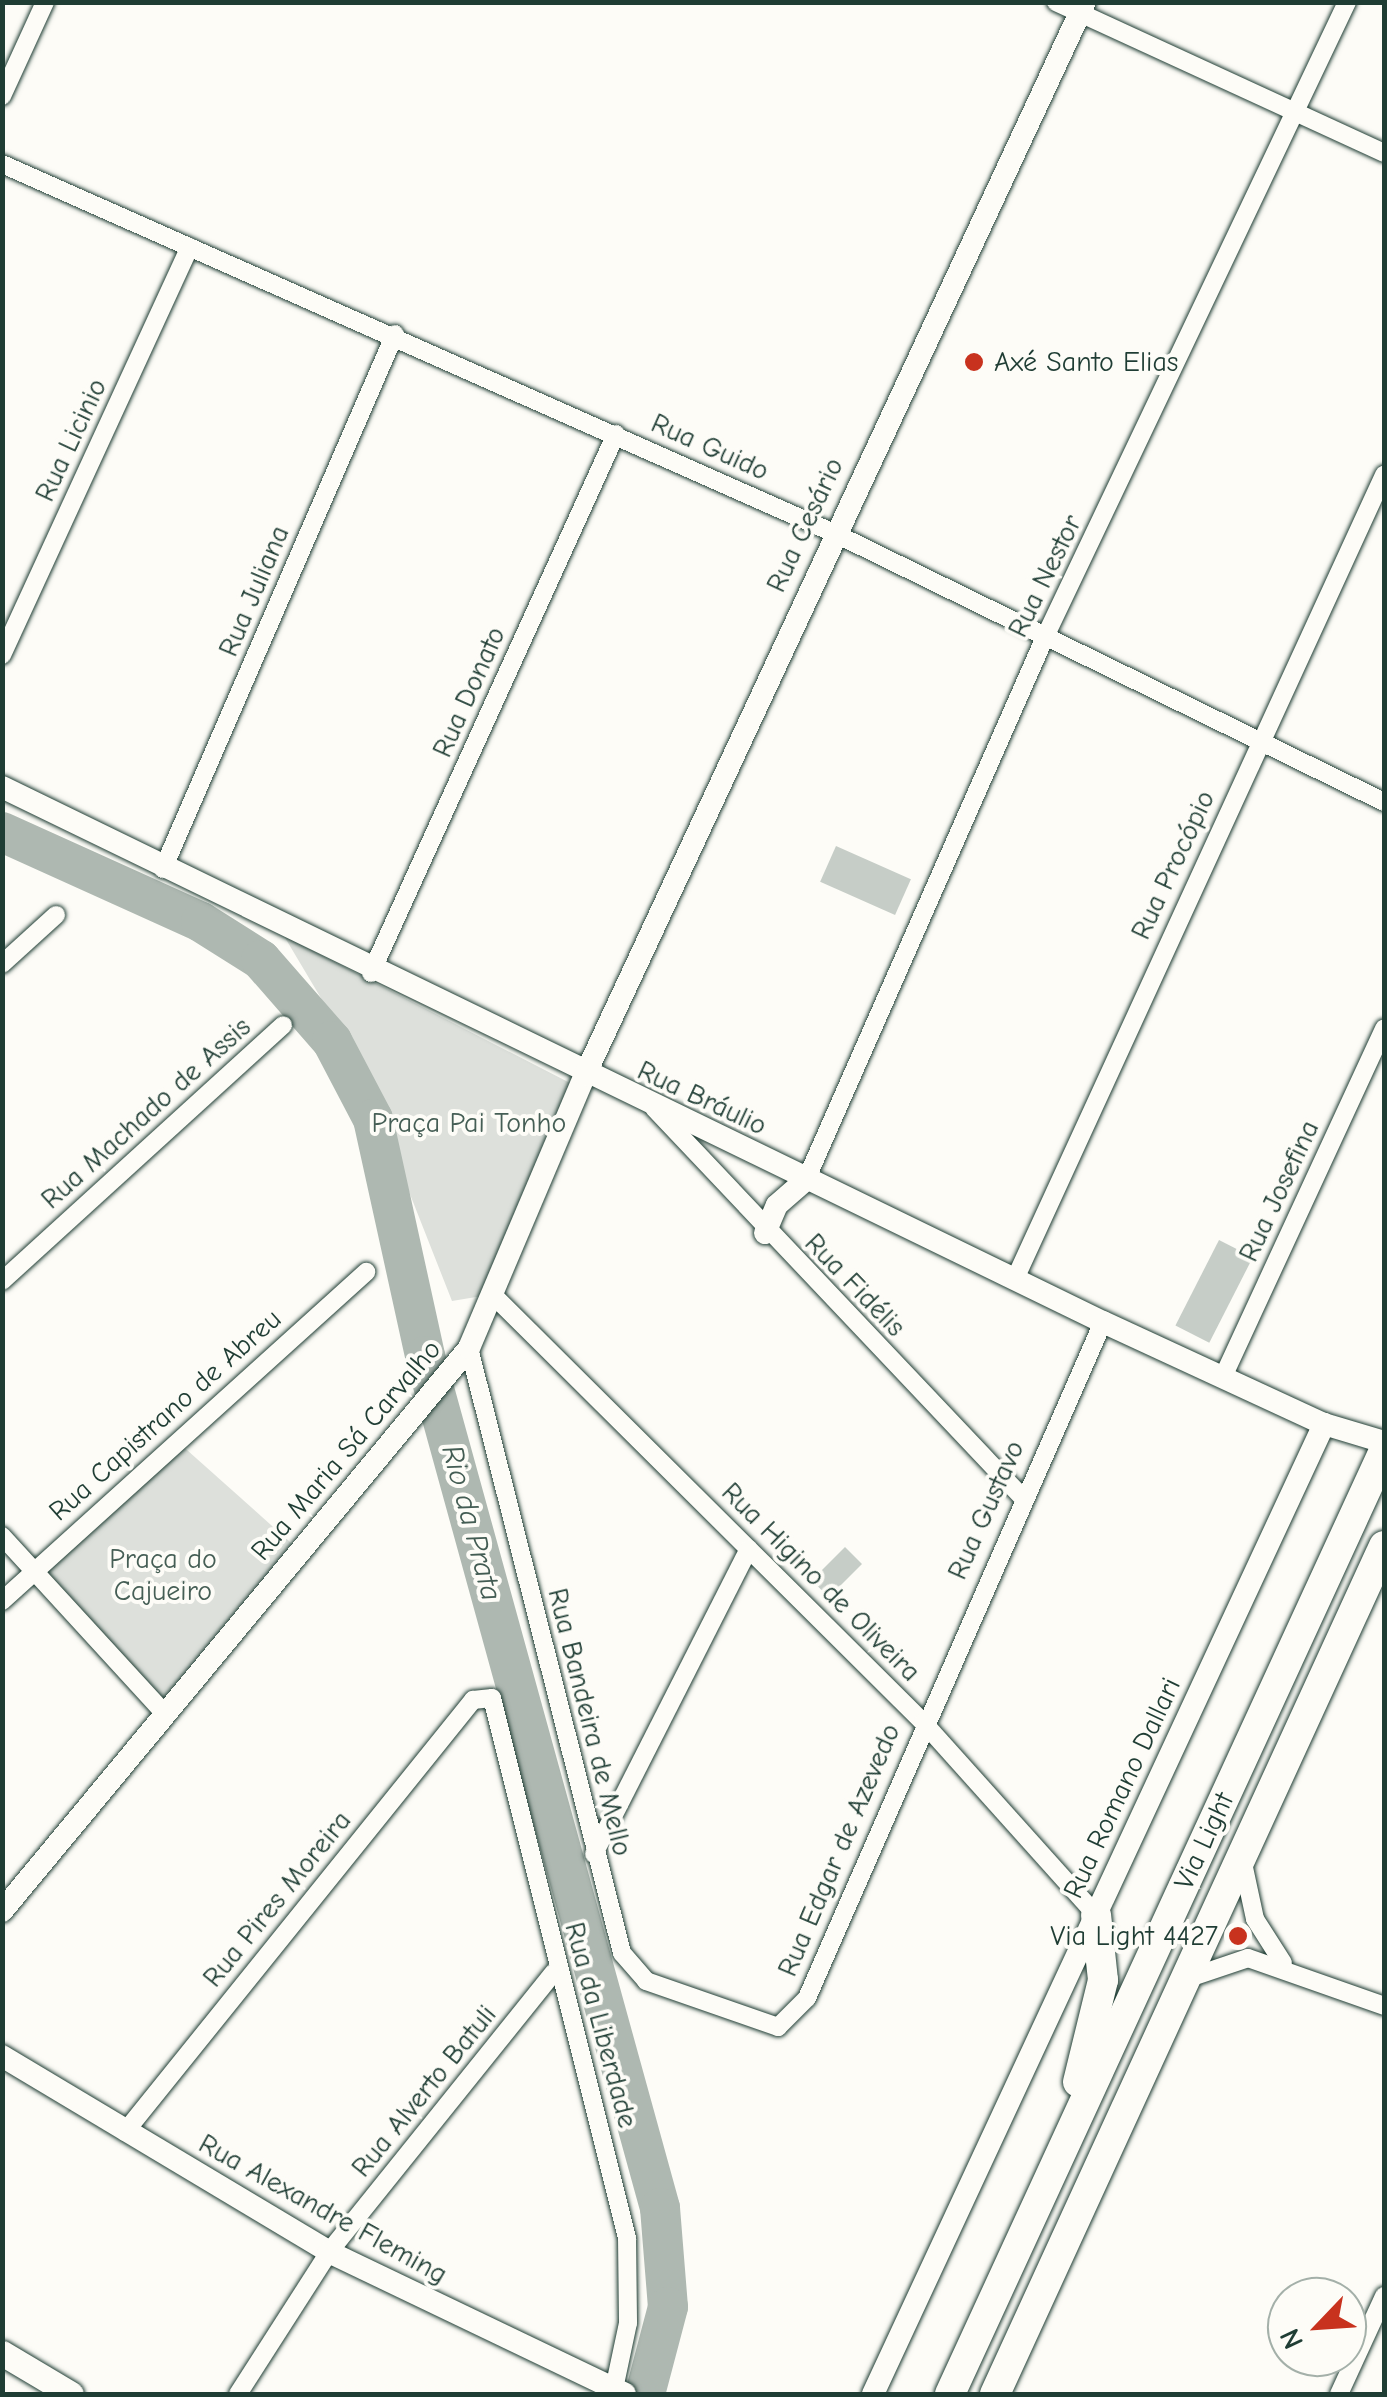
<!DOCTYPE html>
<meta charset="utf-8">
<style>
body{margin:0}
#map{position:relative;width:1387px;height:2397px;overflow:hidden;background:#fdfcf7;font-family:"Comic Neue",sans-serif}
div>[style]{position:absolute}
[style*='--x']{left:calc(var(--x)*1px);top:calc(var(--y)*1px);width:calc(var(--w)*1px);rotate:calc(var(--a)*1deg)}
.green>*{inset:0;background:#dde0db}
.river>*{height:40px;margin:-20px;padding:0 20px;transform-origin:20px;border-radius:20px;background:#aeb8b1}
.building>*{inset:0;background:#c6cdc7;transform-origin:0 0}
.roads{filter:drop-shadow(0 0 2px #1f3d34) drop-shadow(0 0 2px #1f3d34)}
.minor>*{height:18px;margin:-9px;padding:0 9px;transform-origin:9px;border-radius:9px;background:#fdfcf7}
.tertiary>*{height:22px;margin:-11px;padding:0 11px;transform-origin:11px;border-radius:11px;background:#fdfcf7}
.secondary>*{height:25px;margin:-12.5px;padding:0 12.5px;transform-origin:12.5px;border-radius:12.5px;background:#fdfcf7}
.primary>*{height:30px;margin:-15px;padding:0 15px;transform-origin:15px;border-radius:15px;background:#fdfcf7}
.dots>*{width:28px;height:28px;translate:-50% -50%;box-sizing:border-box;border:5px solid #fdfcf7;border-radius:50%}
span{translate:-50% -50%;white-space:nowrap;text-align:center;line-height:1.15;-webkit-text-stroke:8px #fdfcf7;paint-order:stroke}
.poi-label{font-size:28px;color:#1f3d34}
.left{translate:0 -50%;text-align:left}
.right{translate:-100% -50%;text-align:right}
.street-label{font-size:28px;color:#1f3d34}
.park-label{font-size:28px;color:#455e55}
.water-label{font-size:30px;color:#435c53;font-style:italic}
.frame{position:absolute;inset:0;border:5px solid #1f3d34;pointer-events:none}
.north{position:absolute;left:1267px;top:2277px;width:100px;height:100px;box-sizing:border-box;background:#fdfcf7;border:2px solid #a4b0a9;border-radius:50%;rotate:245deg;font-size:28px;font-weight:700;line-height:40px;text-align:center;color:#1f3d34}
.north::after{content:'';display:block;margin:auto;width:35px;height:45px;background:#c8321e;clip-path:polygon(50% 0,100% 100%,50% 72%,0 100%)}
</style>
<div id="map">
<div class="green">
<div style="clip-path:polygon(284px 936px,572px 1084px,488px 1295px,452px 1301px,356px 1057px)"></div>
<div style="clip-path:polygon(178px 1442px,299px 1550px,166px 1709px,37px 1571px)"></div>
</div>
<div class="river">
<div style="--x:2;--y:832;--w:218;--a:24.3"></div>
<div style="--x:201;--y:922;--w:71;--a:32.3"></div>
<div style="--x:261;--y:960;--w:108;--a:48.8"></div>
<div style="--x:332;--y:1041;--w:88;--a:62.3"></div>
<div style="--x:373;--y:1119;--w:243;--a:77.6"></div>
<div style="--x:425;--y:1356;--w:884;--a:74.58"></div>
<div style="--x:660;--y:2208;--w:99;--a:85.4"></div>
<div style="--x:668;--y:2307;--w:90;--a:104.8"></div>
</div>
<div class="building">
<div style="left:836px;top:846px;width:82px;height:39px;rotate:24deg"></div>
<div style="left:1219px;top:1240px;width:38px;height:96px;rotate:27deg"></div>
<div style="left:845px;top:1547px;width:24px;height:47px;rotate:45deg"></div>
</div>
<div class="roads">
<div class="minor">
<div style="--x:1056;--y:2;--w:361;--a:24.7"></div>
<div style="--x:2;--y:96;--w:103;--a:-65.4"></div>
<div style="--x:2;--y:164;--w:910;--a:23.92"></div>
<div style="--x:834;--y:533;--w:612;--a:26.06"></div>
<div style="--x:2;--y:655;--w:449;--a:-65.3"></div>
<div style="--x:163;--y:869;--w:583;--a:-66.56"></div>
<div style="--x:2;--y:964;--w:73;--a:-42.2"></div>
<div style="--x:371;--y:973;--w:592;--a:-65.56"></div>
<div style="--x:654;--y:1108;--w:534;--a:46.59"></div>
<div style="--x:806;--y:1180;--w:593;--a:-66.24"></div>
<div style="--x:1045;--y:637;--w:703;--a:-64.56"></div>
<div style="--x:1015;--y:1279;--w:885;--a:-65.35"></div>
<div style="--x:2;--y:1281;--w:380;--a:-42.3"></div>
<div style="--x:497;--y:1299;--w:600;--a:44.8"></div>
<div style="--x:923;--y:1722;--w:259;--a:48.1"></div>
<div style="--x:469;--y:1348;--w:624;--a:75.81"></div>
<div style="--x:622;--y:1953;--w:37;--a:49"></div>
<div style="--x:646;--y:1981;--w:140;--a:19.2"></div>
<div style="--x:778;--y:2027;--w:41;--a:-45"></div>
<div style="--x:807;--y:1998;--w:738;--a:-66.35"></div>
<div style="--x:1223;--y:1377;--w:384;--a:-65.2"></div>
<div style="--x:2;--y:1536;--w:243;--a:47.5"></div>
<div style="--x:2;--y:1601;--w:491;--a:-42.1"></div>
<div style="--x:594;--y:1854;--w:342;--a:-63.1"></div>
<div style="--x:1243;--y:1863;--w:57;--a:77.9"></div>
<div style="--x:1255;--y:1919;--w:52;--a:57.5"></div>
<div style="--x:1189;--y:1978;--w:62;--a:-18.7"></div>
<div style="--x:1248;--y:1958;--w:144;--a:19.4"></div>
<div style="--x:125;--y:2132;--w:555;--a:-51.15"></div>
<div style="--x:473;--y:1700;--w:19;--a:-6"></div>
<div style="--x:492;--y:1698;--w:557;--a:75.96"></div>
<div style="--x:627;--y:2238;--w:85;--a:89.3"></div>
<div style="--x:628;--y:2323;--w:67;--a:102"></div>
<div style="--x:238;--y:2394;--w:169;--a:-57.3"></div>
<div style="--x:329;--y:2252;--w:359;--a:-51.2"></div>
<div style="--x:1339;--y:2394;--w:108;--a:-65.3"></div>
</div>
<div class="tertiary">
<div style="--x:2;--y:787;--w:1224;--a:25.92"></div>
<div style="--x:1103;--y:1322;--w:243;--a:24.8"></div>
<div style="--x:1324;--y:1424;--w:63;--a:16.7"></div>
<div style="--x:765;--y:1233;--w:30;--a:-67"></div>
<div style="--x:777;--y:1205;--w:38;--a:-41"></div>
<div style="--x:2;--y:1911;--w:731;--a:-50.32"></div>
<div style="--x:469;--y:1348;--w:297;--a:-67"></div>
<div style="--x:585;--y:1075;--w:1184;--a:-65.02"></div>
<div style="--x:2;--y:2056;--w:381;--a:30.9"></div>
<div style="--x:329;--y:2252;--w:328;--a:25.6"></div>
<div style="--x:873;--y:2394;--w:1070;--a:-65.06"></div>
</div>
<div class="secondary">
<div style="--x:2;--y:2353;--w:80;--a:30.7"></div>
</div>
<div class="primary">
<div style="--x:1078;--y:2082;--w:105;--a:-76.2"></div>
<div style="--x:1103;--y:1980;--w:65;--a:-96.1"></div>
<div style="--x:950;--y:2394;--w:1038;--a:-65.29"></div>
<div style="--x:995;--y:2394;--w:933;--a:-65.36"></div>
</div>
</div>
<div class="dots">
<div style="left:974px;top:362px;background:#c8321e"></div>
<div style="left:1238px;top:1936px;background:#c8321e"></div>
</div>
<div class="poi-label">
<span class="left" style="left:994px;top:362px">Axé Santo Elias</span>
<span class="right" style="left:1218px;top:1936px">Via Light 4427</span>
</div>
<div class="street-label">
<span style="left:71px;top:440px;rotate:-65deg">Rua Licinio</span>
<span style="left:710px;top:447px;rotate:24deg">Rua Guido</span>
<span style="left:805px;top:525px;rotate:-65deg">Rua Cesário</span>
<span style="left:1045px;top:576px;rotate:-64deg">Rua Nestor</span>
<span style="left:254px;top:591px;rotate:-67deg">Rua Juliana</span>
<span style="left:469px;top:692px;rotate:-66deg">Rua Donato</span>
<span style="left:1173px;top:865px;rotate:-65deg">Rua Procópio</span>
<span style="left:702px;top:1098px;rotate:25deg">Rua Bráulio</span>
<span style="left:146px;top:1113px;rotate:-42deg">Rua Machado de Assis</span>
<span style="left:1279px;top:1191px;rotate:-65deg">Rua Josefina</span>
<span style="left:855px;top:1285px;rotate:46deg">Rua Fidélis</span>
<span style="left:165px;top:1415px;rotate:-42deg">Rua Capistrano de Abreu</span>
<span style="left:346px;top:1450px;rotate:-50deg">Rua Maria Sá Carvalho</span>
<span style="left:986px;top:1510px;rotate:-66deg">Rua Gustavo</span>
<span style="left:821px;top:1582px;rotate:45deg">Rua Higino de Oliveira</span>
<span style="left:590px;top:1722px;rotate:76deg">Rua Bandeira de Mello</span>
<span style="left:1122px;top:1788px;rotate:-65deg">Rua Romano Dallari</span>
<span style="left:1204px;top:1841px;rotate:-65deg">Via Light</span>
<span style="left:839px;top:1850px;rotate:-67deg">Rua Edgar de Azevedo</span>
<span style="left:277px;top:1899px;rotate:-51deg">Rua Pires Moreira</span>
<span style="left:601px;top:2025px;rotate:75deg">Rua da Liberdade</span>
<span style="left:424px;top:2091px;rotate:-51deg">Rua Alverto Batuli</span>
<span style="left:323px;top:2209px;rotate:29deg">Rua Alexandre Fleming</span>
</div>
<div class="park-label">
<span style="left:469px;top:1123px">Praça Pai Tonho</span>
<span style="left:163px;top:1575px">Praça do<br>Cajueiro</span>
</div>
<div class="water-label">
<span style="left:471px;top:1523px;rotate:75deg">Rio da Prata</span>
</div>
<div class="frame"></div>
<div class="north">N</div>
</div>
